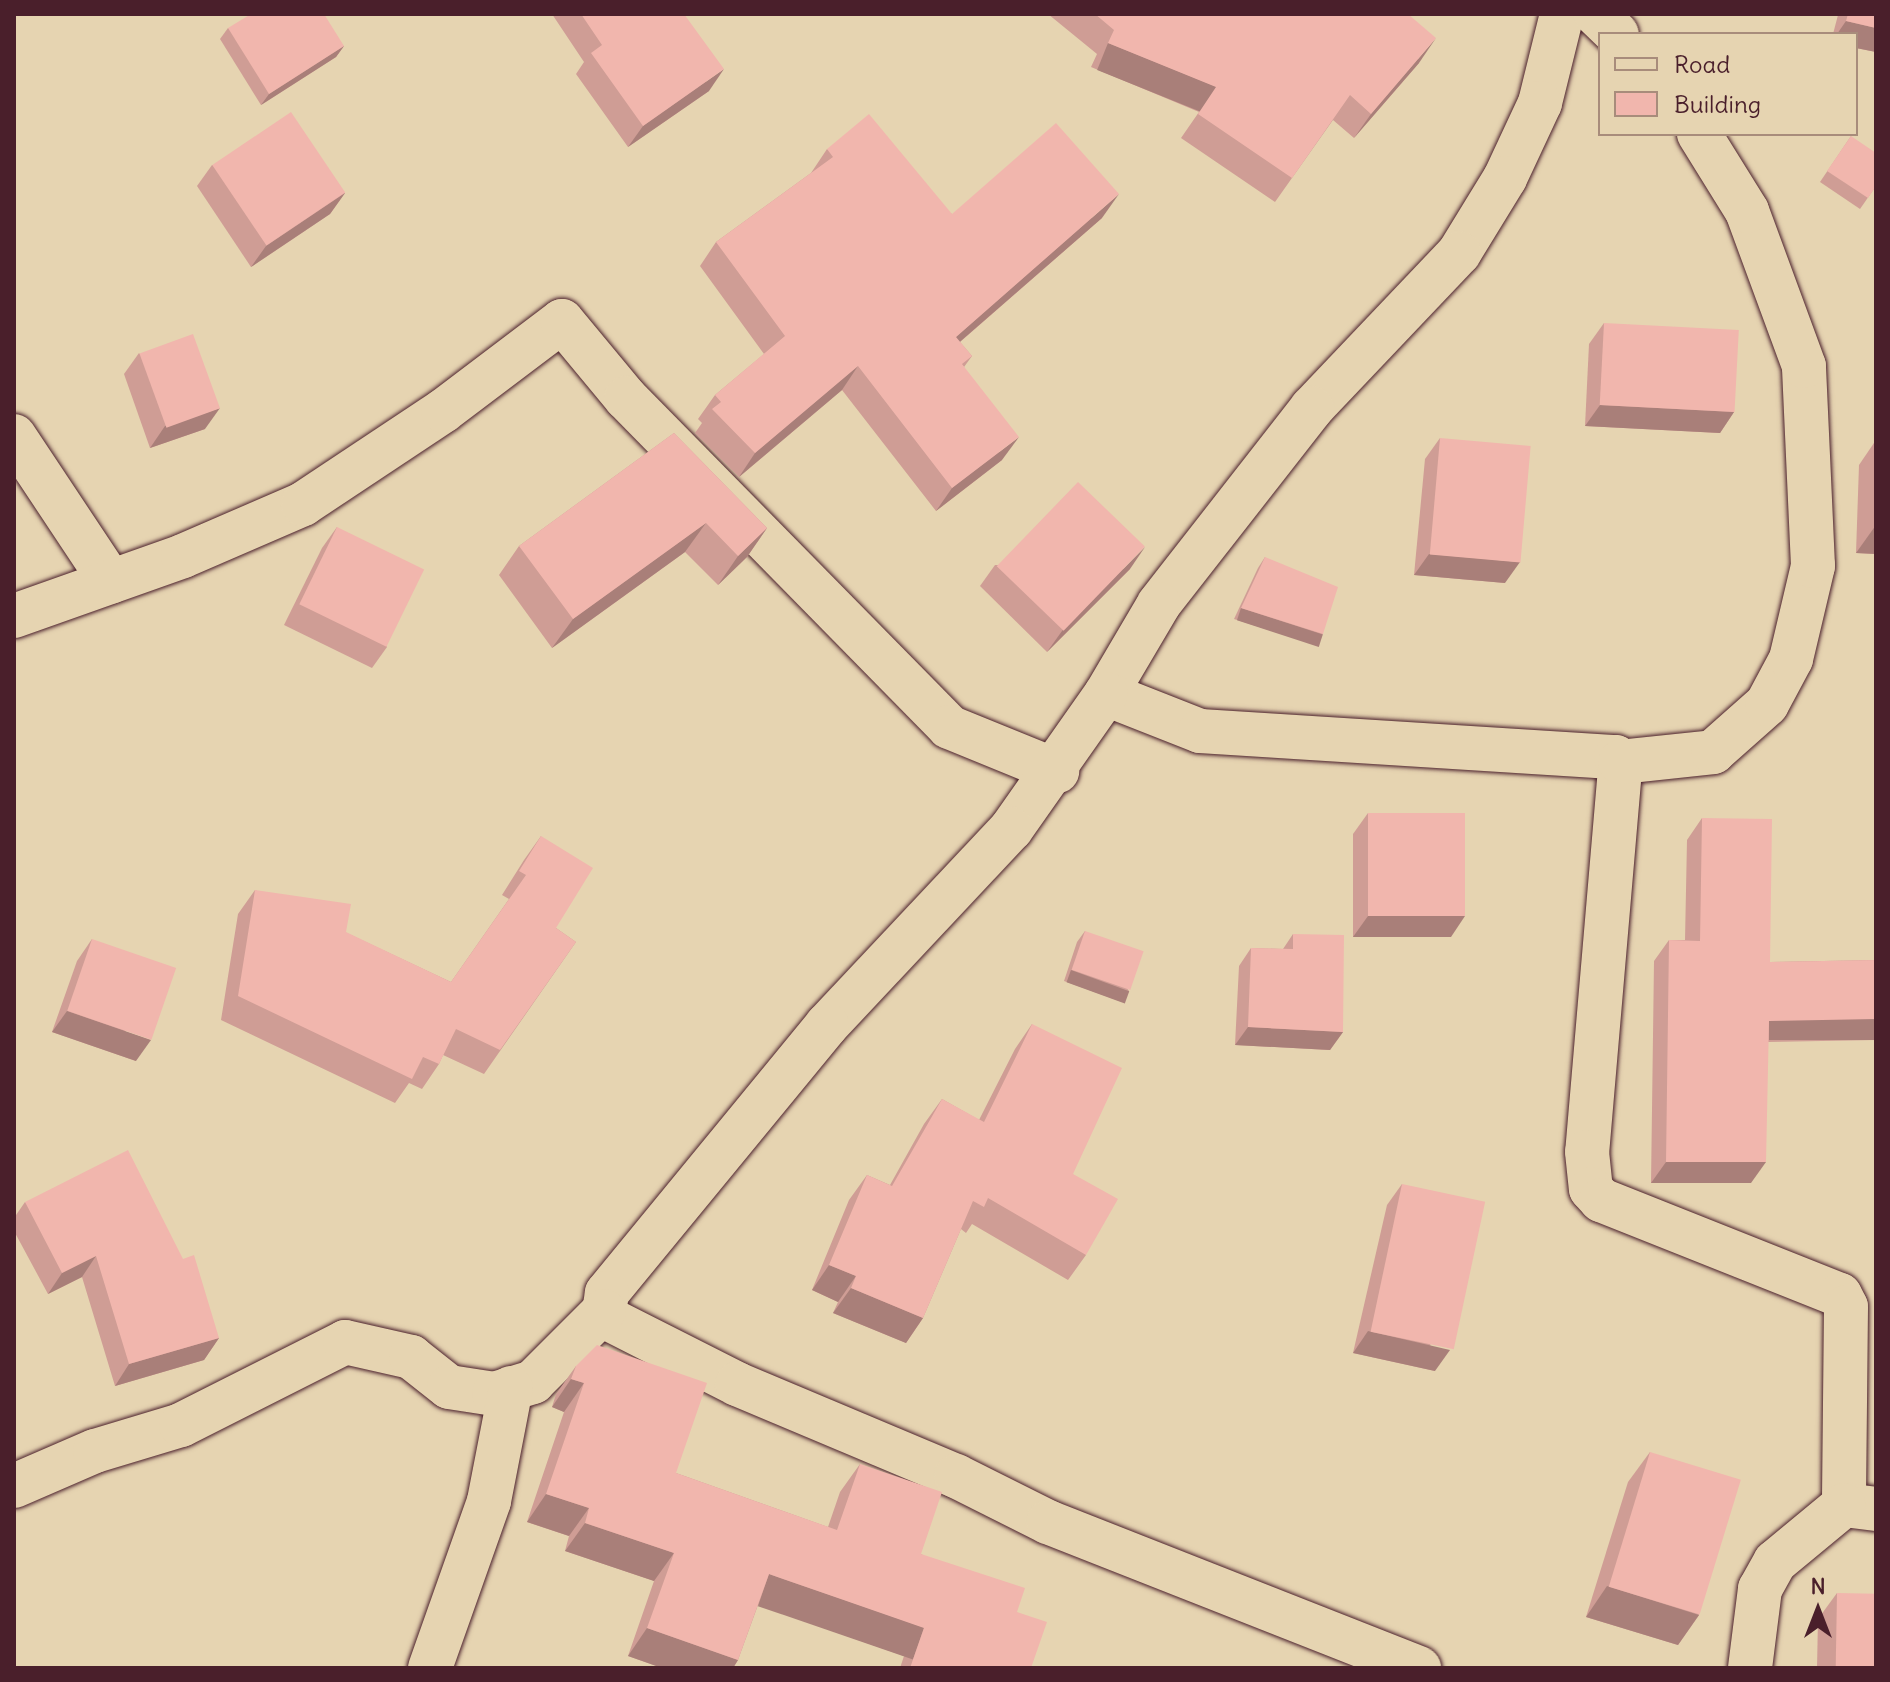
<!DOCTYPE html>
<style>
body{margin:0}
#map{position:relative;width:1890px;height:1682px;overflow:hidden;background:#e6d4b1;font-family:Delius,sans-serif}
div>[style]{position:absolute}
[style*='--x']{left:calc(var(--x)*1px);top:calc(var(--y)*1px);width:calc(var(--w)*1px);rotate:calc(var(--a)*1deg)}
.roads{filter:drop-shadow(0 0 2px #4a1f2b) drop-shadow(0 0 2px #4a1f2b)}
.minor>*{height:44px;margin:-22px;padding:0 22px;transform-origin:22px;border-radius:22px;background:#e6d4b1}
.wall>*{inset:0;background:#cf9d95}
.shaded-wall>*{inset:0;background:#a97f79;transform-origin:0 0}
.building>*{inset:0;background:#f1b6ad;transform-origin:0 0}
span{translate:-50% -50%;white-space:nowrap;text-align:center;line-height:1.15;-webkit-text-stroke:6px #e6d4b1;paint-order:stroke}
.frame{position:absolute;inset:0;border:16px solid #4a1f2b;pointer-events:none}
.legend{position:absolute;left:1598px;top:32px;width:260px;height:104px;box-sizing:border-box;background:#e6d4b1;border:2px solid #a88c7b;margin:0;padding:10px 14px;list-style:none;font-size:24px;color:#4a1f2b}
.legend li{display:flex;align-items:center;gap:16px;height:40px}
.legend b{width:40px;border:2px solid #a88c7b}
.north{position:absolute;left:1778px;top:1570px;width:80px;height:80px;-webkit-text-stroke:6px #e6d4b1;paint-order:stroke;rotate:0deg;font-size:22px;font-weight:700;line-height:32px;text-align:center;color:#4a1f2b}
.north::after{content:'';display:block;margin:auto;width:28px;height:36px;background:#4a1f2b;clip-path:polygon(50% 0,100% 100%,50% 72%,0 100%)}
</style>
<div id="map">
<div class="roads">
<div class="minor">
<div style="--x:1562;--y:14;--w:92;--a:103.9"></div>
<div style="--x:1540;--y:103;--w:83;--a:115"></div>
<div style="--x:1505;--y:178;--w:88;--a:121.5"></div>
<div style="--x:1459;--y:253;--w:214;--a:133.5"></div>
<div style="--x:1312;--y:408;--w:249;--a:128"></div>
<div style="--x:1159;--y:604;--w:104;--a:120.5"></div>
<div style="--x:1106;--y:694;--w:101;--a:21.5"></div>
<div style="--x:1200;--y:731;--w:417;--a:3.6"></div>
<div style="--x:1616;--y:757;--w:13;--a:72"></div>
<div style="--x:1620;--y:769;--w:384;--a:94.9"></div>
<div style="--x:1587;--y:1152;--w:37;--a:84"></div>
<div style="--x:1591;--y:1189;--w:15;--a:48"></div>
<div style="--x:1601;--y:1200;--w:257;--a:21.7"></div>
<div style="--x:1840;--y:1295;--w:13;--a:63"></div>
<div style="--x:1846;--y:1307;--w:198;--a:90.6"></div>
<div style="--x:1844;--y:1505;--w:32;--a:7"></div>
<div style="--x:1596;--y:14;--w:29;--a:44"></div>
<div style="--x:14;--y:436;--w:175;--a:56.4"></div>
<div style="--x:14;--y:616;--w:179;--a:-19.5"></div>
<div style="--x:183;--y:556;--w:131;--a:-23.4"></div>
<div style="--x:303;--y:504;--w:168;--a:-33.6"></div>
<div style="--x:443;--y:411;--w:149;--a:-37.1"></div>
<div style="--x:562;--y:321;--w:100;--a:50.3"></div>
<div style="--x:626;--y:398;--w:461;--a:45.5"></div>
<div style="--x:949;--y:727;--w:117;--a:22.2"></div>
<div style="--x:1106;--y:694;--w:165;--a:125.1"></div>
<div style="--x:1011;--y:829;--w:269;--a:133.2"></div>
<div style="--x:827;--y:1025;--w:347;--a:129.4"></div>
<div style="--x:607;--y:1293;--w:18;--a:99"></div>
<div style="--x:604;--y:1311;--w:9;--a:58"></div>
<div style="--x:609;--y:1319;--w:144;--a:26.9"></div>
<div style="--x:737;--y:1384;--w:238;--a:22.8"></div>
<div style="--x:956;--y:1476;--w:103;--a:26.6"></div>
<div style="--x:1048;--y:1522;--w:399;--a:21.5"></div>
<div style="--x:1620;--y:762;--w:94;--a:-6.1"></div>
<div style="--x:1713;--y:752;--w:72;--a:-41.6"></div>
<div style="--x:1767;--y:704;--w:51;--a:-61.9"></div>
<div style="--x:1791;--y:659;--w:96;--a:-76.7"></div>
<div style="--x:1813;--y:566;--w:200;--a:-92.6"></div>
<div style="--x:1804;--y:366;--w:165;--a:-110.2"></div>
<div style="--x:1747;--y:211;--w:91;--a:-121.9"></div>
<div style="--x:14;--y:1486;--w:88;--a:-23.4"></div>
<div style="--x:95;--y:1451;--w:90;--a:-16.8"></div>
<div style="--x:181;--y:1425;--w:184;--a:-26.8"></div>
<div style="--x:345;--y:1342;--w:68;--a:12.8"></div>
<div style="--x:411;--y:1357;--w:48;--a:38.3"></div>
<div style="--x:449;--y:1387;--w:46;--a:8.8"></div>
<div style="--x:494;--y:1394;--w:41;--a:-17.1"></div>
<div style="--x:533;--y:1382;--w:100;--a:-45"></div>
<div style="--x:430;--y:1668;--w:177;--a:-70.5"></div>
<div style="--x:489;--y:1501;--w:115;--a:-79"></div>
<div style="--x:1750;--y:1668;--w:80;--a:-82.8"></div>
<div style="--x:1760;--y:1589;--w:31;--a:-61"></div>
<div style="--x:1775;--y:1562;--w:89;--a:-39.6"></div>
</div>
</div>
<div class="wall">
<div style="clip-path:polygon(552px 14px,684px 14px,709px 91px,628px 147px,576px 74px,584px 62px)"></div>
<div style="clip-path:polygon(1048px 14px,1408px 14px,1419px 63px,1354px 138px,1333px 120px,1275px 202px,1181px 138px,1199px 112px,1091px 67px,1097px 54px)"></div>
<div style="clip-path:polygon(1831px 14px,1876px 14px,1876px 52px,1856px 48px,1856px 34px,1833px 34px,1838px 15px)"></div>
<div style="clip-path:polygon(228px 28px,344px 46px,336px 57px,261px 105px,220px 39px)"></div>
<div style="clip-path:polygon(1851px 136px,1876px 186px,1860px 209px,1820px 182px)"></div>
<div style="clip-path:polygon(827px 149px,952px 214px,1102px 218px,960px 342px,972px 356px,964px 367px,1002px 460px,936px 511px,842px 390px,739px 477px,695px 433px,702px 423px,698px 419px,715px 395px,764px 354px,700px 266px,716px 242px,811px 173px)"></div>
<div style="clip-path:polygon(212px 165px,345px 193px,330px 214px,251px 267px,197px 186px)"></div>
<div style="clip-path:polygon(1604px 323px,1734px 412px,1720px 433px,1585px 426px,1589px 344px)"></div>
<div style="clip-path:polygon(139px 353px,205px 429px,150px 448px,124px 374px)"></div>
<div style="clip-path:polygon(674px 433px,767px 528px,747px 557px,718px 585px,685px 552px,552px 648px,499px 575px,519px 546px)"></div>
<div style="clip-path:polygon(1440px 438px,1505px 583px,1414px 575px,1425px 459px)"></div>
<div style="clip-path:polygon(1876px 440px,1876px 554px,1856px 553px,1859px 465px)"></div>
<div style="clip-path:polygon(337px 527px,387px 647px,372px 668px,284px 625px,322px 548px)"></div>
<div style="clip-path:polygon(1265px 557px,1323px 634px,1316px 645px,1234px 619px,1258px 568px)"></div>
<div style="clip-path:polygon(995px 565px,1130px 569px,1047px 652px,980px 586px)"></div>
<div style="clip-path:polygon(1368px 813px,1451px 937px,1353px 937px,1353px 834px)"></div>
<div style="clip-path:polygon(1702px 818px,1770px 962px,1876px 960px,1876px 1040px,1768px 1042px,1751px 1183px,1651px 1183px,1654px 961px,1669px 940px,1685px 940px,1687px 840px)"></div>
<div style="clip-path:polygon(541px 836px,556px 928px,576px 942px,484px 1074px,443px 1055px,439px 1064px,422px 1089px,409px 1083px,395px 1103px,221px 1020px,238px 914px,255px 890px,451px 982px,509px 899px,502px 895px,524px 860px)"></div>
<div style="clip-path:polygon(1085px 931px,1129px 991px,1122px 1002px,1064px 981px,1077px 942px)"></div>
<div style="clip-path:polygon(1293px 934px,1343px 1032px,1330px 1050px,1235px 1045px,1239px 966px,1251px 948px,1283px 949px)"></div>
<div style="clip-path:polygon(92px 939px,136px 1061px,52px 1032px,77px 961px)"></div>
<div style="clip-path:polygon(1032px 1024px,1073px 1174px,1086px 1255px,1068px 1280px,972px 1224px,966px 1233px,961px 1229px,923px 1318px,906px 1343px,833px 1313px,838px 1302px,812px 1290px,849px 1200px,867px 1175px,890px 1185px,924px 1124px,942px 1099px,979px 1120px,1015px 1049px)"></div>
<div style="clip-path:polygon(1402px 1184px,1435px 1371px,1353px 1353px,1387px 1205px)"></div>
<div style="clip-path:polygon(25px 1202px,219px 1338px,204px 1360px,115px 1386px,82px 1277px,48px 1294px,14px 1231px,14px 1218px)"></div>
<div style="clip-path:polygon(576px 1366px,676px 1473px,828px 1527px,840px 1492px,860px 1464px,921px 1554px,1017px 1612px,1031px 1668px,900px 1668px,904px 1656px,758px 1605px,738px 1660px,733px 1668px,662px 1668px,628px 1656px,654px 1581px,565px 1551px,569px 1536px,527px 1522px,564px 1412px,552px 1407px,556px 1394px)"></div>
<div style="clip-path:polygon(1650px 1452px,1699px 1615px,1678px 1645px,1586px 1617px,1628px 1482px)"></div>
<div style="clip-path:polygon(1837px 1593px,1876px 1668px,1817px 1668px,1818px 1619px)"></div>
</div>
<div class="shaded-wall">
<div style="clip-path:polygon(1846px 21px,1876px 28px,1876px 52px,1856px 48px,1856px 34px,1837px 34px)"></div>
<div style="clip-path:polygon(1436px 38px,1419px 63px,1354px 138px,1371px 114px)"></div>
<div style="left:1108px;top:43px;width:117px;height:29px;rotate:22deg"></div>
<div style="clip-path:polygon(344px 46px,336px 57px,261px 105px,269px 94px)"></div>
<div style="clip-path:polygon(724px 69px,709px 91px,628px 147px,643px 126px)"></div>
<div style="clip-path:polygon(345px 193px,330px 214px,251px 267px,266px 246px)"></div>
<div style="clip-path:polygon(1119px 194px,1102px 218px,939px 360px,956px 337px)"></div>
<div style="clip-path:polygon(858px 366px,842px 390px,739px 477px,755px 453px)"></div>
<div style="clip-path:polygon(1600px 405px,1734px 412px,1720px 433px,1585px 426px)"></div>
<div style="clip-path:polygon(220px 408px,205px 429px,150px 448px,165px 426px)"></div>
<div style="clip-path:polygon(1019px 437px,1002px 460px,936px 511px,952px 488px)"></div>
<div style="clip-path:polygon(706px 523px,685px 552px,552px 648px,573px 619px)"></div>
<div style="clip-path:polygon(1876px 525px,1876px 554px,1856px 553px)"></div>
<div style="clip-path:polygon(767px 528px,747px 557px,718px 585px,738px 556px)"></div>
<div style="clip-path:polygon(1145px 547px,1130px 569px,1047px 652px,1062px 631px)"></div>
<div style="clip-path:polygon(1429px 554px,1520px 562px,1505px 583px,1414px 575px)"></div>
<div style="left:1241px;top:608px;width:86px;height:13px;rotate:18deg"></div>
<div style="clip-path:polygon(1368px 916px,1465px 916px,1451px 937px,1353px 937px)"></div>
<div style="left:1071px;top:970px;width:62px;height:13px;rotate:20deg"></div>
<div style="clip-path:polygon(67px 1011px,151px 1040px,136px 1061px,52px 1032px)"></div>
<div style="left:1876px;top:1019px;width:21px;height:107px;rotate:90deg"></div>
<div style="clip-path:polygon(1248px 1027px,1343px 1032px,1330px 1050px,1235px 1045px)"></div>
<div style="clip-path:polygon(1666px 1162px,1766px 1162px,1751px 1183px,1651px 1183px)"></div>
<div style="clip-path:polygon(96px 1256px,82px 1277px,48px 1294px,62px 1273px)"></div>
<div style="clip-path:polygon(829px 1265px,856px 1276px,838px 1302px,812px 1290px)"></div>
<div style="clip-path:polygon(851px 1288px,923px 1318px,906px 1343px,833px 1313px)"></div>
<div style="clip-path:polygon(1368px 1331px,1450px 1350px,1435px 1371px,1353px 1353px)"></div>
<div style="clip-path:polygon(219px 1338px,204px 1360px,115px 1386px,129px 1364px)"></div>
<div style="clip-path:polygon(571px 1379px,584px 1383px,564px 1412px,552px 1407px)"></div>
<div style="clip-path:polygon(546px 1494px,589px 1508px,569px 1536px,527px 1522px)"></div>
<div style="clip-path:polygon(585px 1523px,674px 1553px,654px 1581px,565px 1551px)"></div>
<div style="left:769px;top:1574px;width:164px;height:34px;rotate:19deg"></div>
<div style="clip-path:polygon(1607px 1586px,1699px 1615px,1678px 1645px,1586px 1617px)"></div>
<div style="clip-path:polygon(647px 1628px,738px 1660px,733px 1668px,662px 1668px,628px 1656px)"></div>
</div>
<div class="building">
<div style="clip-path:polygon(251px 14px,324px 14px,344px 46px,269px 94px,228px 28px)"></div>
<div style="clip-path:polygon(581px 14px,684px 14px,724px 69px,643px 126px,591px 53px,602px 45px)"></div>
<div style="clip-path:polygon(1095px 14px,1408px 14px,1436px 38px,1371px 114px,1350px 95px,1292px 178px,1198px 114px,1216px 87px,1108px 43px,1114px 30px)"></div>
<div style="clip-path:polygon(1848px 14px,1876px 14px,1876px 28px,1846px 21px)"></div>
<div style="left:291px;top:112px;width:97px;height:95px;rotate:56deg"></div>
<div style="clip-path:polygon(869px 114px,952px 214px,1056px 123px,1119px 194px,956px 337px,972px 356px,962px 364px,1019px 437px,952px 488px,858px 366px,755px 453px,712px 409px,721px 402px,715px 395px,785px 336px,716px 242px,833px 157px,827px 149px)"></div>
<div style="clip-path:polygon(1851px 136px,1876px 153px,1876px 186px,1868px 198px,1827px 171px)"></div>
<div style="left:1604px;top:323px;width:135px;height:82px;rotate:3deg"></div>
<div style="left:193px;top:334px;width:79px;height:57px;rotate:70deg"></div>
<div style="clip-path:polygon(674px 433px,767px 528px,738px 556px,706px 523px,573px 619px,519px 546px)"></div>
<div style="left:1440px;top:438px;width:91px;height:117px;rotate:5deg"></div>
<div style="left:1078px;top:482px;width:93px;height:117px;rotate:44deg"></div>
<div style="left:337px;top:527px;width:97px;height:86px;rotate:26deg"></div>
<div style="clip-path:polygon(1265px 557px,1338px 587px,1323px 634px,1241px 608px)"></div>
<div style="left:1368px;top:813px;width:97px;height:103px"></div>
<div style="clip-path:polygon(1702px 818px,1772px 819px,1770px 962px,1876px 960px,1876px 1019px,1769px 1021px,1766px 1162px,1666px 1162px,1669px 940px,1700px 941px)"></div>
<div style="clip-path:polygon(541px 836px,593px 868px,556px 928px,576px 942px,500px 1050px,456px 1029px,439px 1064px,423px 1057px,412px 1079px,238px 996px,255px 890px,351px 904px,346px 932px,451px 982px,526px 875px,519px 871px)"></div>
<div style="left:1085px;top:931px;width:62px;height:41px;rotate:19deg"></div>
<div style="clip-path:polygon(1293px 934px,1344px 935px,1343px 1032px,1248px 1027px,1251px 948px,1293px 949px)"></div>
<div style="left:92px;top:939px;width:89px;height:76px;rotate:19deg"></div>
<div style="clip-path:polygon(1032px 1024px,1122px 1068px,1073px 1174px,1118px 1199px,1086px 1255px,988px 1198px,984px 1207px,973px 1201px,923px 1318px,851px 1288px,856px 1276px,829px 1265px,867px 1175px,892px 1186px,942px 1099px,984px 1122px)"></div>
<div style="clip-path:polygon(128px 1150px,183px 1259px,194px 1255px,219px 1338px,129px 1364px,96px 1256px,62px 1273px,25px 1202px)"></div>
<div style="left:1402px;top:1184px;width:85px;height:151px;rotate:12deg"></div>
<div style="clip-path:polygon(597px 1345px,707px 1383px,676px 1473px,837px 1530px,860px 1464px,942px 1492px,921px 1554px,1025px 1588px,1017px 1612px,1047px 1622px,1031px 1668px,910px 1668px,924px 1628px,769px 1574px,738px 1660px,647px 1628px,674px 1553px,585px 1523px,589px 1508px,546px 1494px,584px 1383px,571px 1379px,576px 1366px)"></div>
<div style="left:1650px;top:1452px;width:95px;height:141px;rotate:17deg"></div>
<div style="left:1837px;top:1593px;width:39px;height:75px;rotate:1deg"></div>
</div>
<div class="frame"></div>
<ul class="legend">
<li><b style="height:10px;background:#e6d4b1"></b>Road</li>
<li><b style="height:22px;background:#f1b6ad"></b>Building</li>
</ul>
<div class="north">N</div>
</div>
